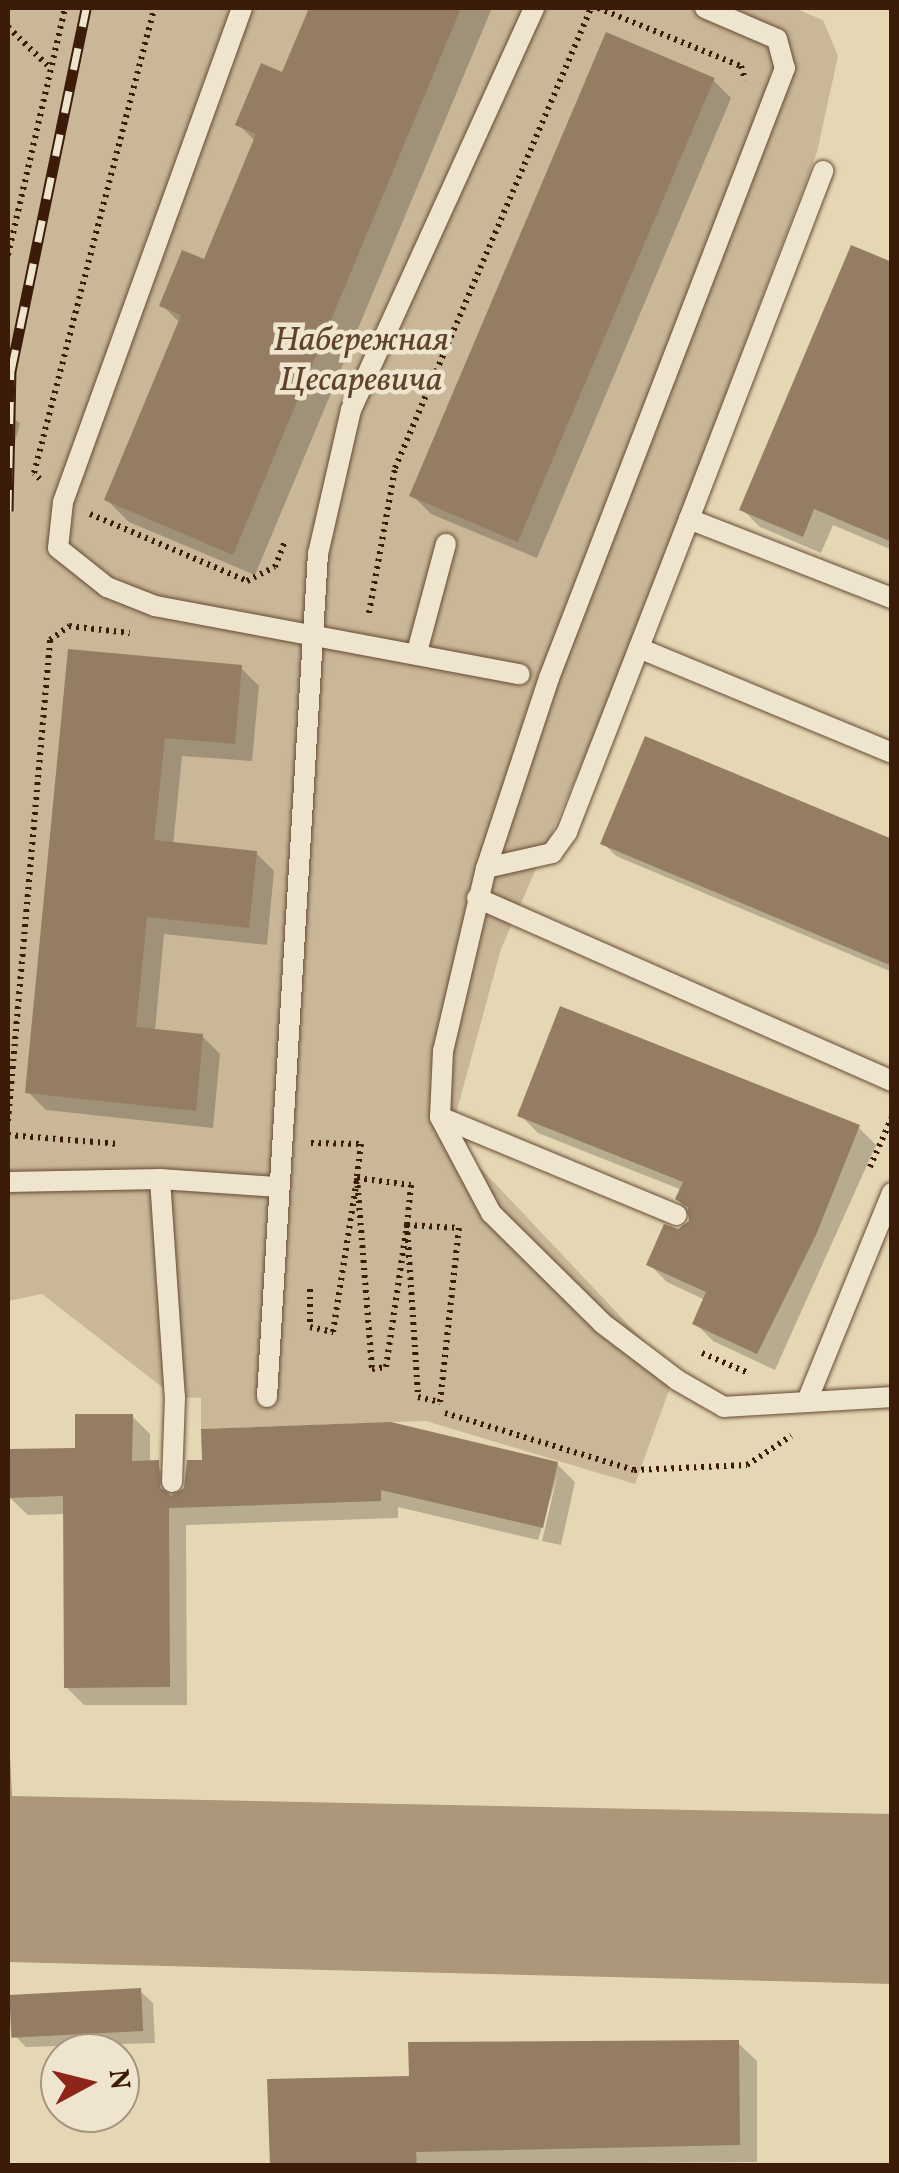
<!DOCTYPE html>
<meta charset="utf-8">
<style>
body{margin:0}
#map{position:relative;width:899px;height:2173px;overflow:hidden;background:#e6d7b4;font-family:Vollkorn,serif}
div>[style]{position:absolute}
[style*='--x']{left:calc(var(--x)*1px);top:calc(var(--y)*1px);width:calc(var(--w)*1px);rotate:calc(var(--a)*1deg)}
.green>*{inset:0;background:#c9b797}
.water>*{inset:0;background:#ac977a}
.shadow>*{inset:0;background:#0003}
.building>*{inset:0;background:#947d62;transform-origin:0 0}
.path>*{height:6px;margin-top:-3px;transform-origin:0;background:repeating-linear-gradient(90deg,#3c1c09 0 2.5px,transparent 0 7.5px)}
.roads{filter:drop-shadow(0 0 2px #664b34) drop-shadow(0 0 2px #664b34)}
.service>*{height:20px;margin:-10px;padding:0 10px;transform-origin:10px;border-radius:10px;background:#efe5ce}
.rail>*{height:11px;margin-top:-5.5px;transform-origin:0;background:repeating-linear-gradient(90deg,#efe5ce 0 22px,#3c1c09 0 44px);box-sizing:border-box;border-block:2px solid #3c1c09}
span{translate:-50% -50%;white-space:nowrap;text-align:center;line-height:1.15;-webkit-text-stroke:9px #efe5ce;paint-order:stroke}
.park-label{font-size:35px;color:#5f432c;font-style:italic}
.frame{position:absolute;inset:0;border:10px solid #3c1c09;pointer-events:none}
.north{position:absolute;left:40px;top:2033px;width:100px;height:100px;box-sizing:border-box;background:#efe5ce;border:2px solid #a7957f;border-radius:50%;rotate:83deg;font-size:28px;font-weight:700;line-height:40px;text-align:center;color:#3c1c09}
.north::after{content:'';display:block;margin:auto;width:35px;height:45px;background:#8f2418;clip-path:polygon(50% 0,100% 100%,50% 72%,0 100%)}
</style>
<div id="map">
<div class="green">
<div style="clip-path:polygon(8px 8px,794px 8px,823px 20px,838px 56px,817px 152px,618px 681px,501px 949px,450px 1136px,675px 1374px,635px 1484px,426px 1421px,201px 1429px,201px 1398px,175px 1397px,42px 1294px,8px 1301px)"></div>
</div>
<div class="water">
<div style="clip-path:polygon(8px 1712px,12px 1796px,891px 1814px,891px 1984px,8px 1962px)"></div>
</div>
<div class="shadow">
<div style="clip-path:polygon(312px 8px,492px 8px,255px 575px,129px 522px,107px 500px,180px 323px,162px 305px,206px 263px,256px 142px,238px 124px,284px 75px)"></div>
<div style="clip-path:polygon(713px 80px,731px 98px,537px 558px,431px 514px,413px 496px)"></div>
<div style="clip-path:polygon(892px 265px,892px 550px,833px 525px,821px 553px,760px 527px,742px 509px)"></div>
<div style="clip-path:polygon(8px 412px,20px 424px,8px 466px)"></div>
<div style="clip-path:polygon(70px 652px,241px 668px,259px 686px,252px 761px,182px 756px,173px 845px,256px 853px,274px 871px,267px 945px,164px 934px,155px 1031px,202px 1036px,220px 1054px,213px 1128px,46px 1110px,28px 1092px)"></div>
<div style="clip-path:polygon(892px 842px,892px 972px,616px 856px,603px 843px)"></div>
<div style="clip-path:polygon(520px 1115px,858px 1127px,876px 1145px,775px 1370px,713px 1341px,695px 1323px,705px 1300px,667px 1282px,649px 1264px,692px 1222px,678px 1199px,682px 1190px,538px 1133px)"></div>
<div style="clip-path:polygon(132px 1416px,150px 1434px,150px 1463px,176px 1481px,176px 1495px,557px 1464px,575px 1482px,561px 1545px,542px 1541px,558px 1473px,538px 1540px,398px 1507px,398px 1518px,186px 1525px,187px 1705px,84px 1705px,66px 1687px,65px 1514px,28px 1515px,9px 1497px)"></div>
<div style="clip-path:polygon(140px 1991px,153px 2003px,155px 2043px,26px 2047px,13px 2034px)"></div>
<div style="clip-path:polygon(738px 2043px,757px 2061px,757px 2162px,272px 2166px,411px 2078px)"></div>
</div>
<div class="building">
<div style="clip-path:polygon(309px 8px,461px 8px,233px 555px,104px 500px,181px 315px,159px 306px,182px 250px,204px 259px,256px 134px,235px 125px,261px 63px,282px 72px)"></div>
<div style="left:606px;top:32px;width:118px;height:504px;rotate:23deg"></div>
<div style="clip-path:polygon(851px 245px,892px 262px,892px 542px,814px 509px,803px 537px,739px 510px)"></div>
<div style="clip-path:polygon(68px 649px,242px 665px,235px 744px,165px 738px,154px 840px,257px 851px,249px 928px,147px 917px,136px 1027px,203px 1034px,196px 1111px,25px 1093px)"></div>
<div style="clip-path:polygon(645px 736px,892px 839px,892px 966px,600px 844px)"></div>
<div style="clip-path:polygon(560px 1006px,860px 1125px,816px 1235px,757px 1354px,692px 1324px,706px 1292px,646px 1265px,664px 1224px,678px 1229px,689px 1221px,688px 1207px,675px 1199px,683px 1182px,517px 1116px)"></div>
<div style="clip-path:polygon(75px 1414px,133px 1414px,132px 1461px,159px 1460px,160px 1488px,171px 1496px,184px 1488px,187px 1460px,202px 1460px,201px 1429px,391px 1422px,558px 1462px,543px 1528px,381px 1490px,381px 1501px,169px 1508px,170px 1687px,64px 1688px,63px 1496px,8px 1498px,8px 1449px,75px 1448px)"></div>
<div style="left:141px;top:1988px;width:43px;height:132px;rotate:87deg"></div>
<div style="clip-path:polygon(739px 2040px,740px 2145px,416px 2152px,417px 2166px,270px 2166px,267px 2079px,409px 2076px,408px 2042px)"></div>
</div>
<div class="path">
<div style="--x:598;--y:8;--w:154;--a:22.1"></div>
<div style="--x:741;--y:66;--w:15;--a:74"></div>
<div style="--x:8;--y:27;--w:59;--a:44.3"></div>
<div style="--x:8;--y:255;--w:253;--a:-77"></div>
<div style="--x:40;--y:479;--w:8;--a:-135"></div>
<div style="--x:34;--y:473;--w:480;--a:-75.5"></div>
<div style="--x:90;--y:514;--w:171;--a:23.1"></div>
<div style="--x:247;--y:581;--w:31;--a:-27"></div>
<div style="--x:275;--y:567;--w:26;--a:-69"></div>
<div style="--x:369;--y:613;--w:147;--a:-79.8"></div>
<div style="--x:395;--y:468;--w:500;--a:-66.92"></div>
<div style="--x:8;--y:1121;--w:483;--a:-85"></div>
<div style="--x:50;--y:640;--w:24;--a:-36"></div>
<div style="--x:69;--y:626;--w:61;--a:6.5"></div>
<div style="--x:8;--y:1135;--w:112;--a:4.6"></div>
<div style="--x:311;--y:1143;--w:50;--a:1.1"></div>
<div style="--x:361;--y:1144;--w:34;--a:97"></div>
<div style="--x:357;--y:1178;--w:54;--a:7.4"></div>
<div style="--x:411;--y:1185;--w:40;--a:95.7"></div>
<div style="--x:407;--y:1225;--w:52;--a:3.3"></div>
<div style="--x:870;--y:1167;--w:55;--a:-66.3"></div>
<div style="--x:310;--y:1289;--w:38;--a:90"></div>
<div style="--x:310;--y:1327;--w:24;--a:12"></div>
<div style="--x:333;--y:1332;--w:156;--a:-81.1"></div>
<div style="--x:357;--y:1178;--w:192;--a:85.5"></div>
<div style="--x:372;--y:1369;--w:14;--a:-8"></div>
<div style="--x:386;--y:1367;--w:144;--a:-81.6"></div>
<div style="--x:407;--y:1225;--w:172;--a:86.3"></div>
<div style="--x:418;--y:1397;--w:23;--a:13"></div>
<div style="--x:440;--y:1402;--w:175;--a:-83.8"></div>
<div style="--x:702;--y:1353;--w:48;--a:23.4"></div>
<div style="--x:445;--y:1413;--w:197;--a:16.8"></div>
<div style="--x:634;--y:1470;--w:113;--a:-2.5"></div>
<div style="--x:747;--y:1465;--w:53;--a:-33.4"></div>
</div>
<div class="roads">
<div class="service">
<div style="--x:242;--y:8;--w:525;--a:109.92"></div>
<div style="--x:63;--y:502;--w:46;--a:96.2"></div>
<div style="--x:58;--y:548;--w:63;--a:38.5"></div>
<div style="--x:107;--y:587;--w:52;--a:21.6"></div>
<div style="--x:155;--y:606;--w:371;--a:10.6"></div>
<div style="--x:705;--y:8;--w:78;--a:23.3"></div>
<div style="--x:777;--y:39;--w:30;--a:75"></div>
<div style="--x:785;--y:68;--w:654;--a:111.15"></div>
<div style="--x:549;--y:678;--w:200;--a:108.3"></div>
<div style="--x:486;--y:868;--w:188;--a:103.2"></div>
<div style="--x:443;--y:1051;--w:66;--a:92.6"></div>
<div style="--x:440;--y:1117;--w:109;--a:62"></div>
<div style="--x:491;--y:1213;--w:156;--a:44.7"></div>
<div style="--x:602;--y:1323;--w:94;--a:37.2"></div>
<div style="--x:677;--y:1380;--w:54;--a:29.9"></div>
<div style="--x:724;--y:1407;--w:168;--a:-3.4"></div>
<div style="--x:689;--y:519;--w:373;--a:-68.9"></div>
<div style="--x:639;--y:648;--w:274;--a:22.5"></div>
<div style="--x:417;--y:652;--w:112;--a:-75"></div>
<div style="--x:486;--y:868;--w:68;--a:-12.8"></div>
<div style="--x:552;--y:853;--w:26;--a:-54"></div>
<div style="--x:567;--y:832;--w:336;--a:-68.7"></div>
<div style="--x:689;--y:519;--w:218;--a:21.3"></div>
<div style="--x:477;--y:898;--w:454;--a:23.8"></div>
<div style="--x:440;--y:1117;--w:256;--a:22.5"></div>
<div style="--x:160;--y:1179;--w:219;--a:86.1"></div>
<div style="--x:175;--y:1397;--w:85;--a:92"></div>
<div style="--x:8;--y:1182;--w:152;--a:-1.1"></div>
<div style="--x:160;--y:1179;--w:116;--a:3.9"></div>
<div style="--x:267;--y:1397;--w:845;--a:-86.54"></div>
<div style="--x:318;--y:554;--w:148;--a:-77.1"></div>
<div style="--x:351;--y:410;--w:442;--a:-65.5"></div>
<div style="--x:807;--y:1401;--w:225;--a:-67.8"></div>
</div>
</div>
<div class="rail">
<div style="--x:8;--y:511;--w:140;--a:-88.8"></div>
<div style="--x:11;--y:371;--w:371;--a:-78.3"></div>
</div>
<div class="park-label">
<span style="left:361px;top:361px">Набережная<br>Цесаревича</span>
</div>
<div class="frame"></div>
<div class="north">N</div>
</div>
